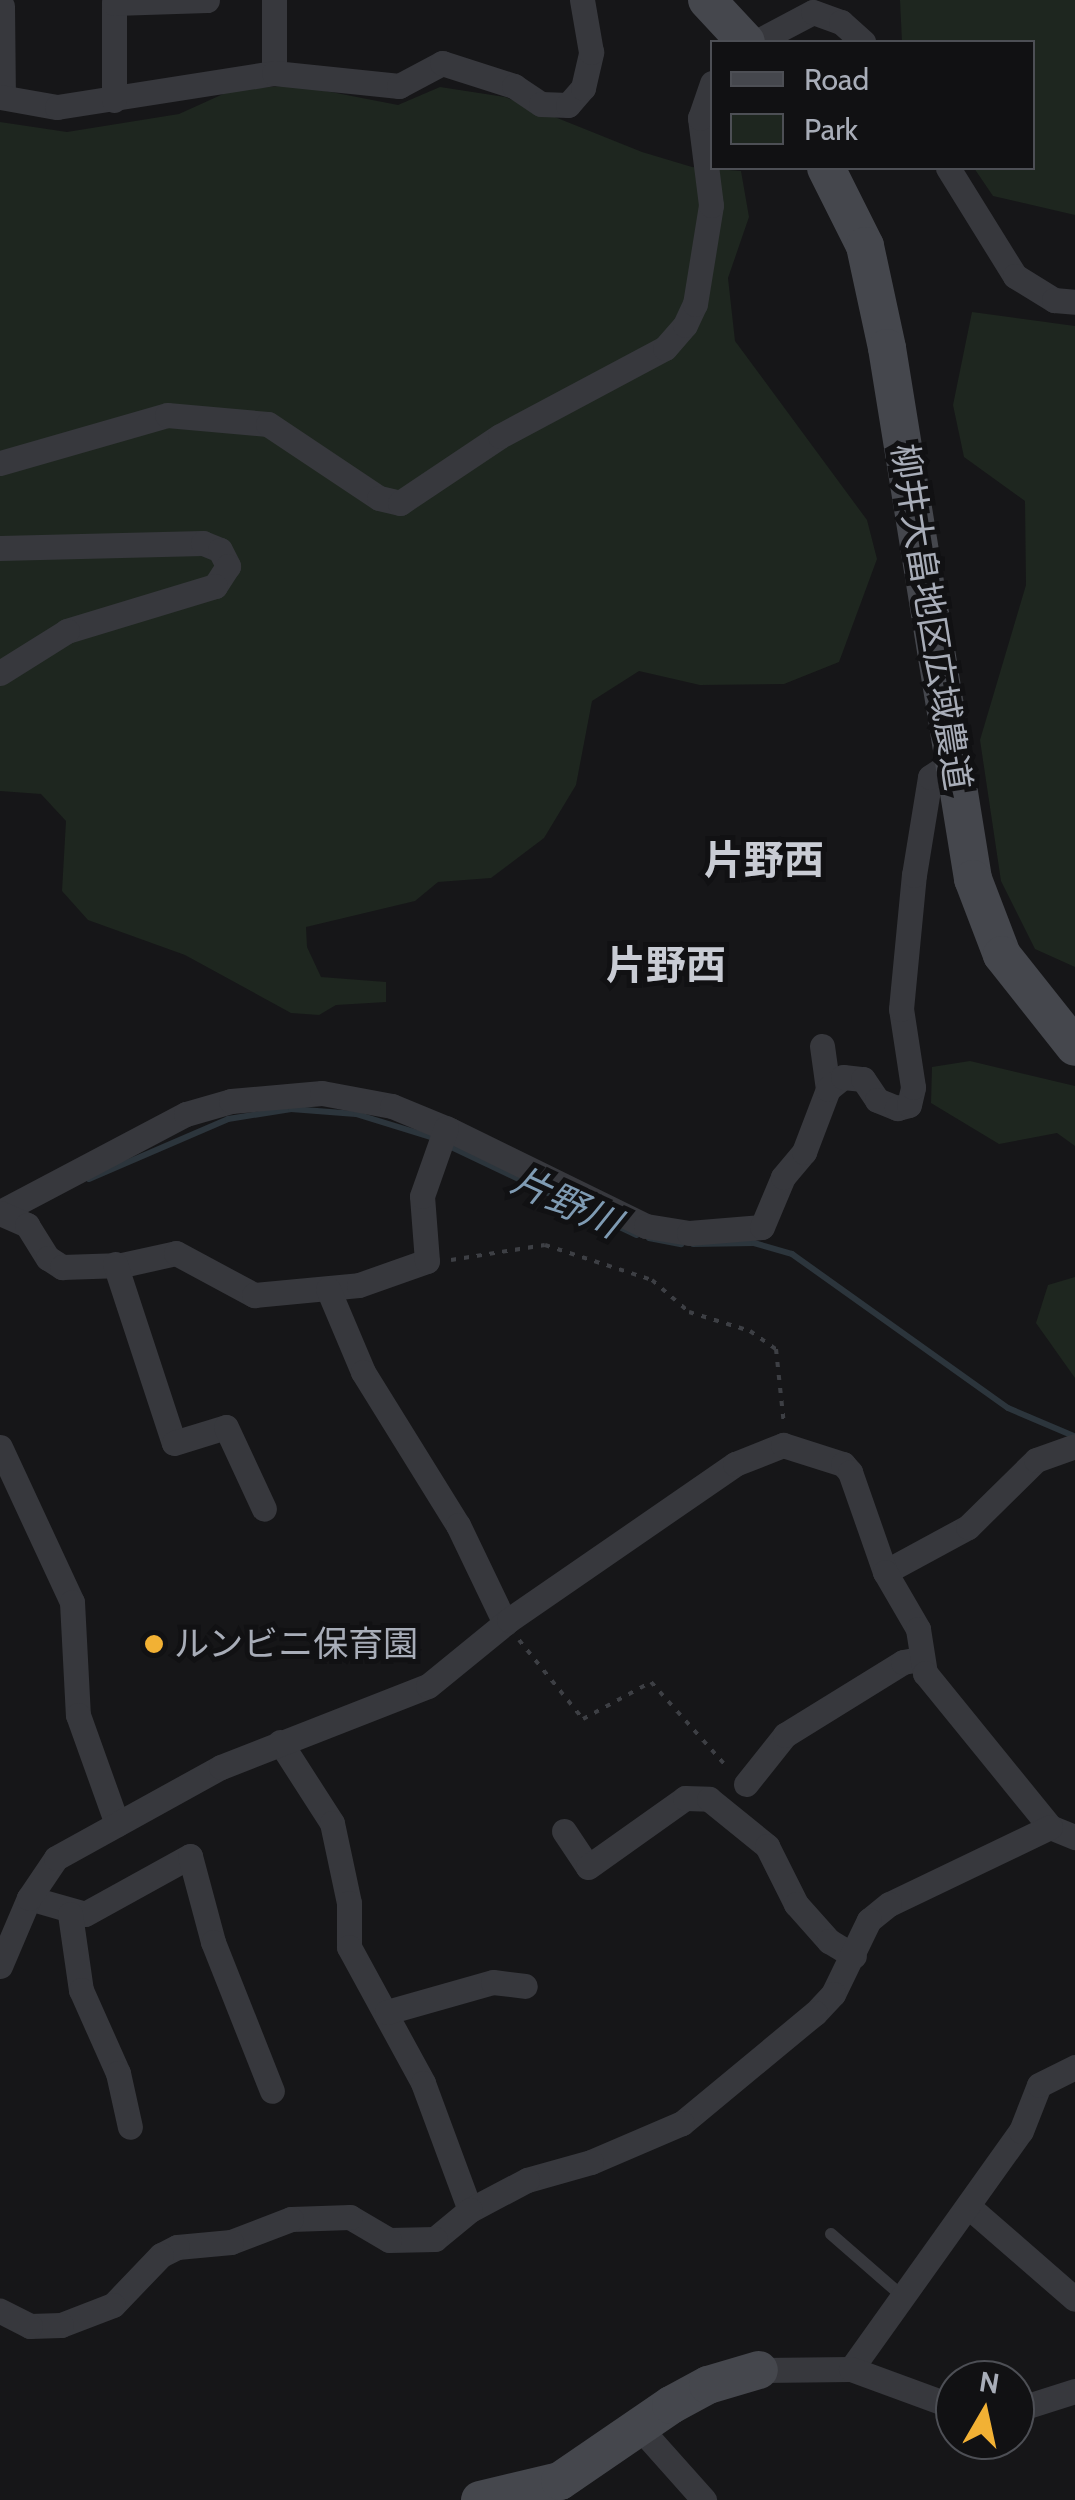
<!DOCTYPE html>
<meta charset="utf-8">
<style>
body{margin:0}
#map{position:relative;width:1075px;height:2500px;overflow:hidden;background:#161618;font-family:Cabin,"Noto Sans JP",sans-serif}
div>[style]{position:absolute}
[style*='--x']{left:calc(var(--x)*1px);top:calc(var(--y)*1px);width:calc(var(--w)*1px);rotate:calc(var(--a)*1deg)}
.green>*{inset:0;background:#1e261f}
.stream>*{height:6px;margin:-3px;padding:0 3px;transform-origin:3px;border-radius:3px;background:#2c353c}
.path>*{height:4px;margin-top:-2px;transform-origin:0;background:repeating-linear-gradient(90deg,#3d3f44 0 5px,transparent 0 13px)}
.lane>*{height:12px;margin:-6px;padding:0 6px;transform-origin:6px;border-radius:6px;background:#37383d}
.street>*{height:25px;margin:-12.5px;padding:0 12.5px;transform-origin:12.5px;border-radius:12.5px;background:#37383d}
.secondary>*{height:38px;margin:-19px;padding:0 19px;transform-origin:19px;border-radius:19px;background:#45474d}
.dots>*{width:28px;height:28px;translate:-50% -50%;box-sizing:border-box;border:5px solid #111113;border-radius:50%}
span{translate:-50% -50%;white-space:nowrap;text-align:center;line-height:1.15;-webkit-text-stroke:10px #111113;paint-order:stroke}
.street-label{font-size:35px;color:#a8adb8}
.poi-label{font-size:35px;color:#a8adb8}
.left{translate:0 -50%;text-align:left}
.water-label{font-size:38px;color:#7f9bb3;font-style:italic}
.quarter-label{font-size:40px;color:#c9ccd4;font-weight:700}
.legend{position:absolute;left:710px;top:40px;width:325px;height:130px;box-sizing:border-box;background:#111113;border:2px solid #4d4f55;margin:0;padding:12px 18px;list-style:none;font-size:30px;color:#a8adb8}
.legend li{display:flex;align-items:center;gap:20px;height:50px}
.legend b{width:50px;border:2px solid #4d4f55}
.north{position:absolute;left:935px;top:2360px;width:100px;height:100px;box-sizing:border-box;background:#111113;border:2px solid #4d4f55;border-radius:50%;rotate:9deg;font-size:28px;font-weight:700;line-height:40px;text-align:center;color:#a8adb8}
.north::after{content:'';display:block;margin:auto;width:35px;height:45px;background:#f2b134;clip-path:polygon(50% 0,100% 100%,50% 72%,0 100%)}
</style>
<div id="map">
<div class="green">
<div style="clip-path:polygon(900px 0,1075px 0,1075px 215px,993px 196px,974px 168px,1032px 168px,1032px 42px,902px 42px)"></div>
<div style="clip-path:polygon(295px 85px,398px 105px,440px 87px,505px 97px,642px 152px,692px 167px,741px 171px,749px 217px,728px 278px,735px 341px,867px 520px,877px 559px,839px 662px,784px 684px,700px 685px,639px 671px,592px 701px,576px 785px,544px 838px,491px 878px,438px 882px,415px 901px,306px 927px,307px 947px,321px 977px,386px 982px,386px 1002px,336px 1005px,319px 1015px,291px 1013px,185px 955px,88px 920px,62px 891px,66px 821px,41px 794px,0 791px,0 122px,67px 132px,179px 114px,232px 90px)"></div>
<div style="clip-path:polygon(972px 312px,1075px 326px,1075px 967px,1035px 949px,1001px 881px,980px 740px,1026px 585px,1025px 501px,964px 457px,953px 405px)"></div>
<div style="clip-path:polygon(970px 1061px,1075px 1086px,1075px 1146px,1057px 1133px,999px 1144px,931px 1103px,932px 1067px)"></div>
<div style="clip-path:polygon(1075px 1277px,1075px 1378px,1036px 1323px,1048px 1285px)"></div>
</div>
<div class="stream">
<div style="--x:445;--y:1144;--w:212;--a:25.4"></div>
<div style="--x:89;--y:1179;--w:151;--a:-23.3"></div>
<div style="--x:228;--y:1119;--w:64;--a:-9"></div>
<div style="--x:291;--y:1109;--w:65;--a:4.4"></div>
<div style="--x:356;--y:1114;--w:82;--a:17.1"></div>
<div style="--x:649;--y:1238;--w:33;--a:11"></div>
<div style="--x:693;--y:1244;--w:61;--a:-0.9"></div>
<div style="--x:754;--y:1243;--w:40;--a:16"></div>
<div style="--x:792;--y:1254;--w:265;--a:35.5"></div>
<div style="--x:1008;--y:1408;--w:72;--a:23"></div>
</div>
<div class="path">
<div style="--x:451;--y:1260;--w:95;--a:-9.1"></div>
<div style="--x:545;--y:1245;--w:113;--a:18.1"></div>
<div style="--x:652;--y:1280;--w:49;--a:40.9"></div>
<div style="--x:689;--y:1312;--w:64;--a:17.3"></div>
<div style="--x:750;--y:1331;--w:32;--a:35"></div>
<div style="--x:776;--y:1349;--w:76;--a:84"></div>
<div style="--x:519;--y:1640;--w:102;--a:51"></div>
<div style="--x:583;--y:1719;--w:77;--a:-28.6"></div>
<div style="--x:651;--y:1682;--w:115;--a:48.2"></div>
</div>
<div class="lane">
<div style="--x:831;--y:2234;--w:94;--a:41.1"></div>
</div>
<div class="street">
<div style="--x:274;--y:0;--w:73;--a:90"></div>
<div style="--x:2;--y:6;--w:91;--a:89.4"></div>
<div style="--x:756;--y:42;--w:64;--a:-27.8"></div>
<div style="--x:813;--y:12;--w:30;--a:20"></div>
<div style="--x:841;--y:22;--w:30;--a:42"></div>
<div style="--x:0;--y:97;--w:58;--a:10"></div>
<div style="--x:57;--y:107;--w:220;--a:-8.9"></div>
<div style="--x:274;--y:73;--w:126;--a:5.9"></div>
<div style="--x:399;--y:86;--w:49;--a:-28.1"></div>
<div style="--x:442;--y:63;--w:76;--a:17.7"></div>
<div style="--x:514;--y:86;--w:32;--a:34"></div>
<div style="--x:541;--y:104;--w:27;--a:2"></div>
<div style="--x:568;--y:105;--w:23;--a:-49"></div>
<div style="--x:583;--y:88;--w:37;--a:-77"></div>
<div style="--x:591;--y:52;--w:53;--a:-99.8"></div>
<div style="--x:114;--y:100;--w:97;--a:-90"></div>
<div style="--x:114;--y:3;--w:93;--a:-1.8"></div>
<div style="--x:948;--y:168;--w:127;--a:58.2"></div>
<div style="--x:1015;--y:276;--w:46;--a:31.6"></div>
<div style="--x:1054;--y:300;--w:21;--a:5"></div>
<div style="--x:0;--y:463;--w:174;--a:-16"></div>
<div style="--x:167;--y:415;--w:101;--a:5.1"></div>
<div style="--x:268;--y:424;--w:133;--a:33.7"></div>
<div style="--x:379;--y:498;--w:22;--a:13"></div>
<div style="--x:400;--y:503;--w:120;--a:-33.8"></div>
<div style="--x:500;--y:436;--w:187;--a:-28.1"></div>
<div style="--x:665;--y:348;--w:30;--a:-49"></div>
<div style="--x:685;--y:325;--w:23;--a:-65"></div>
<div style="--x:695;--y:304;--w:100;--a:-80.8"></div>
<div style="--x:711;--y:205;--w:88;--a:-97.2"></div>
<div style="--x:700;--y:118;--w:37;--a:-71"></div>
<div style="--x:0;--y:548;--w:203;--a:-1.4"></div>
<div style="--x:203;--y:543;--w:18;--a:22"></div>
<div style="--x:220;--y:550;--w:18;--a:63"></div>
<div style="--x:228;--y:566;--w:24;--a:123"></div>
<div style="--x:215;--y:586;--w:155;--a:163.1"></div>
<div style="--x:67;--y:631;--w:79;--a:147.9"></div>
<div style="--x:822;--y:1046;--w:43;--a:82.1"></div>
<div style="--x:0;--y:1212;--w:210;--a:-27.8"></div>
<div style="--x:186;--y:1114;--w:47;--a:-16.1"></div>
<div style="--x:231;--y:1101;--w:91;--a:-5"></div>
<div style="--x:322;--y:1093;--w:71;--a:10.5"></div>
<div style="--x:392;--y:1106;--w:63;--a:22.5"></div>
<div style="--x:450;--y:1130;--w:218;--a:26.1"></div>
<div style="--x:646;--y:1226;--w:44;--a:9.2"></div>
<div style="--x:689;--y:1233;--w:73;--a:-4.7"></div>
<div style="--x:762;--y:1227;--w:54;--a:-67.2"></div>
<div style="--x:783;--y:1177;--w:33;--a:-50"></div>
<div style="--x:804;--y:1152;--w:67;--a:-69.1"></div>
<div style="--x:828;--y:1089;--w:19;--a:-39"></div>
<div style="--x:843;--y:1077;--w:20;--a:6"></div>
<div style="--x:863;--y:1079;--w:25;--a:56"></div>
<div style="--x:877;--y:1100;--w:22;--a:22"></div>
<div style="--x:897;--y:1108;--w:12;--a:-14"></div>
<div style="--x:909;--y:1105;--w:18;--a:-77"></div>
<div style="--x:913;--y:1087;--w:79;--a:-98.7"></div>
<div style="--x:901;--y:1009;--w:135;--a:-84.5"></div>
<div style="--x:914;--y:875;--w:99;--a:-80.7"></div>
<div style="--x:930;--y:777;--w:27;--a:-33"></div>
<div style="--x:0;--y:1213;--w:30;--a:24"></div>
<div style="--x:27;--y:1225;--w:39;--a:58"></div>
<div style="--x:48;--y:1258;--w:17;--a:33"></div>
<div style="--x:62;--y:1267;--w:60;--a:-1.9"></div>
<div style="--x:122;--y:1265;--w:55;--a:-12.5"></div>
<div style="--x:176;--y:1253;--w:89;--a:28.3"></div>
<div style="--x:254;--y:1295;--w:105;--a:-5.4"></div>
<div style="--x:359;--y:1285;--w:72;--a:-19.4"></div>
<div style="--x:427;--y:1261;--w:65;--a:-94.4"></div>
<div style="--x:422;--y:1196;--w:72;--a:-70.6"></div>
<div style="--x:115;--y:1264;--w:188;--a:71.8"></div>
<div style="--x:174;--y:1443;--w:54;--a:-17.1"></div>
<div style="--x:226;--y:1427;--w:90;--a:65.1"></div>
<div style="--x:328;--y:1289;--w:90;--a:67.1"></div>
<div style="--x:363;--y:1372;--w:180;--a:58.2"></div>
<div style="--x:458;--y:1525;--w:109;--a:64.4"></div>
<div style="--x:0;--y:1447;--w:171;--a:65.1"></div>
<div style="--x:72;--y:1602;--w:113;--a:87"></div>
<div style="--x:78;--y:1715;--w:116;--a:70.3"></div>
<div style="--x:885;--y:1572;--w:94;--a:-28.5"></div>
<div style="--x:968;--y:1527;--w:95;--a:-44.6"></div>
<div style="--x:1036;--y:1460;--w:41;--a:-19.7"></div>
<div style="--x:280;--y:1742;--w:96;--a:57.3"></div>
<div style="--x:332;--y:1823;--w:82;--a:78"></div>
<div style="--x:349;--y:1903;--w:44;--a:90"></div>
<div style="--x:349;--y:1947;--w:155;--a:61.4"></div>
<div style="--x:423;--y:2083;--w:135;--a:69.7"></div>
<div style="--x:746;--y:1784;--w:63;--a:-51.5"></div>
<div style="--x:785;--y:1735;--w:139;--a:-31.7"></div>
<div style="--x:903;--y:1662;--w:17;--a:-10"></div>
<div style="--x:1050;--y:1827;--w:27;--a:22"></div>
<div style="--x:564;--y:1831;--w:43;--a:56.3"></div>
<div style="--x:588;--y:1867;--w:119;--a:-35.4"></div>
<div style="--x:685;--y:1798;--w:24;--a:2"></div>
<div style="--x:709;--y:1799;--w:75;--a:39"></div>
<div style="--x:767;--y:1846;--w:65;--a:63.4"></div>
<div style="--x:796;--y:1904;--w:50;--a:48.3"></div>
<div style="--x:829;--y:1941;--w:29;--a:31"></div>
<div style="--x:29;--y:1898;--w:58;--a:15.9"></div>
<div style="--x:85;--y:1914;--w:120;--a:-28.9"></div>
<div style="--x:190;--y:1856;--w:89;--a:75"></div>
<div style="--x:213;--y:1942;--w:160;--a:68.4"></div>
<div style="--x:70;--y:1914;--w:77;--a:81.8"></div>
<div style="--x:81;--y:1990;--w:91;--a:66"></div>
<div style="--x:118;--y:2073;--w:55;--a:77.5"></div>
<div style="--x:0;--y:1966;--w:74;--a:-66.9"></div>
<div style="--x:29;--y:1898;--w:48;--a:-56"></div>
<div style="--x:56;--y:1858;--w:188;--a:-28.9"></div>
<div style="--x:221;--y:1767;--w:222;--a:-21.4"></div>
<div style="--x:428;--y:1686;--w:104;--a:-39.2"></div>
<div style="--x:509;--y:1620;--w:275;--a:-34.6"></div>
<div style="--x:735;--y:1464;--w:52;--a:-21.6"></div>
<div style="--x:783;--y:1445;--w:63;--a:17.6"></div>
<div style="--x:843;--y:1464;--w:11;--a:49"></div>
<div style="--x:850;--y:1472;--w:106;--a:70.7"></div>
<div style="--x:885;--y:1572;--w:66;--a:59.9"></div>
<div style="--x:918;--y:1629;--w:45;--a:81"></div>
<div style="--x:925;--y:1673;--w:198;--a:50.9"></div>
<div style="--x:1050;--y:1827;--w:178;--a:154.4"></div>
<div style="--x:889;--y:1904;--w:26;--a:141"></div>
<div style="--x:869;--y:1920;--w:82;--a:115.9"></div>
<div style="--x:833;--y:1994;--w:26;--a:133"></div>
<div style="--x:815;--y:2013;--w:173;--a:140.4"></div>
<div style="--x:682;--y:2123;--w:99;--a:156.8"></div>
<div style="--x:591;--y:2162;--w:66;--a:164.3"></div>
<div style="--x:527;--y:2180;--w:64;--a:152.2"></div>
<div style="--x:470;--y:2210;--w:45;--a:140.4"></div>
<div style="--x:435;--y:2239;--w:46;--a:178.8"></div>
<div style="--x:389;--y:2240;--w:45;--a:-149.5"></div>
<div style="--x:350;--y:2217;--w:59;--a:178.1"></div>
<div style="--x:291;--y:2219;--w:64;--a:159"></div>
<div style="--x:231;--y:2242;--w:54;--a:174.7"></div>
<div style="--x:177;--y:2247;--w:18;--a:153"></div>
<div style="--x:161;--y:2255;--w:69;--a:133.8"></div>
<div style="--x:113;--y:2305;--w:56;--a:159"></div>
<div style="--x:61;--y:2325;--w:31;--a:178"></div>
<div style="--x:30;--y:2326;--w:34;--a:-153"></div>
<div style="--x:387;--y:2012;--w:110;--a:-15.8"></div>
<div style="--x:493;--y:1982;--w:32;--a:7"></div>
<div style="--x:969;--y:2207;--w:140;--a:41"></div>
<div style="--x:851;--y:2369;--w:292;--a:-54.5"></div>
<div style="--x:1021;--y:2131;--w:49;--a:-68.6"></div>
<div style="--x:1039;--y:2085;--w:40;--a:-26.6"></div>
<div style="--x:759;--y:2370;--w:92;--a:-0.6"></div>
<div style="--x:851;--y:2369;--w:111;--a:20.1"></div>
<div style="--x:1015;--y:2410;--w:63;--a:-17.6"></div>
<div style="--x:639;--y:2427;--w:98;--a:48.3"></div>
</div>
<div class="secondary">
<div style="--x:707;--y:0;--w:57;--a:47.1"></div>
<div style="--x:826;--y:168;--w:87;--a:63.4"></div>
<div style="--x:865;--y:246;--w:104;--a:77.8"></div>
<div style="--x:887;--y:348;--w:538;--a:80.8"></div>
<div style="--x:973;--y:879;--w:81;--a:69.1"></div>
<div style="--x:1002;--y:955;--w:117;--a:51.6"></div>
<div style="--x:480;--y:2500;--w:82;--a:-13.4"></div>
<div style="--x:560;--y:2481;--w:135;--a:-34.4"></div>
<div style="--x:671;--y:2405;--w:42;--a:-28.4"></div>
<div style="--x:708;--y:2385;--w:53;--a:-16.4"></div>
</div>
<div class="dots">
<div style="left:154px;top:1644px;background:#f2b134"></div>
</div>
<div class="street-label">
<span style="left:931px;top:617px;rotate:81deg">柳井大畠地区広域農道</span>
</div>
<div class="poi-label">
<span class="left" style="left:174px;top:1644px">ルンビニ保育園</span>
</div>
<div class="water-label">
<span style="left:566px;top:1202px;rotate:25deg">片野川</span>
</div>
<div class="quarter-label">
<span style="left:764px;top:860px">片野西</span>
<span style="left:666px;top:965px">片野西</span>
</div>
<ul class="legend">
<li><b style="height:12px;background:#45474d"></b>Road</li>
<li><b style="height:28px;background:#1e261f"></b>Park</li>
</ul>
<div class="north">N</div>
</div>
